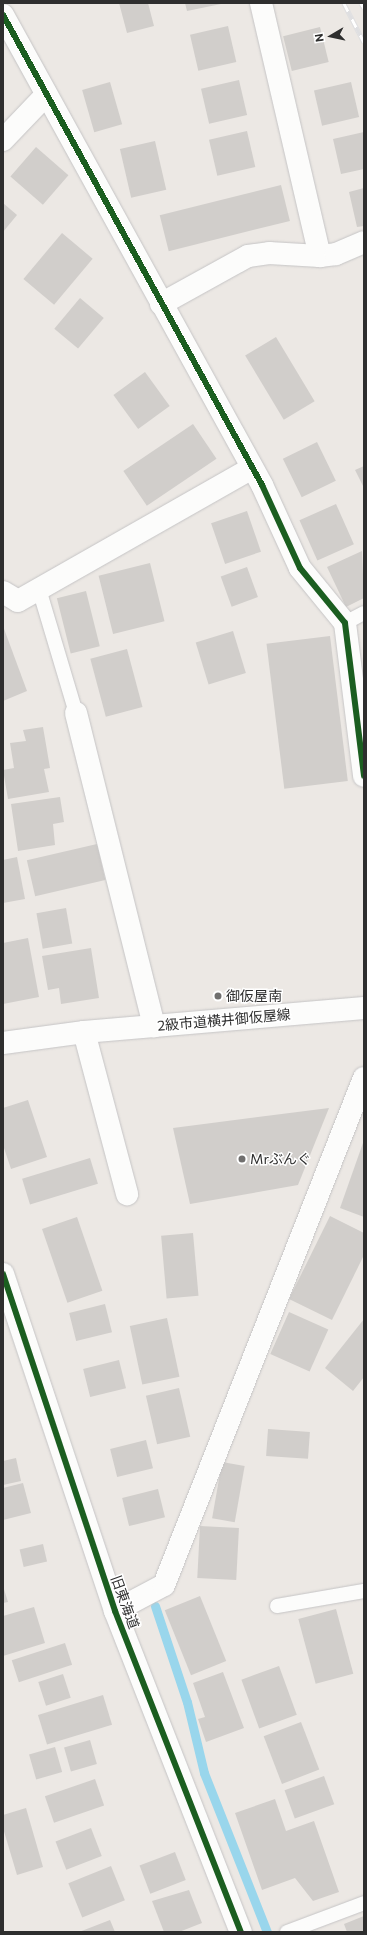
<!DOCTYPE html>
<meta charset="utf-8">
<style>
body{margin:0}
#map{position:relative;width:367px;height:1935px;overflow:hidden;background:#ece8e4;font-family:Commissioner,"Noto Sans JP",sans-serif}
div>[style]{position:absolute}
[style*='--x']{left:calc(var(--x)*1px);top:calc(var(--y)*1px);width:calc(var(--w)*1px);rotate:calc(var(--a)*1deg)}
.stream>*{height:9px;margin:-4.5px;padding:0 4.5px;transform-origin:4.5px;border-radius:4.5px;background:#99d6ec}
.building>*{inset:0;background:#d1cecb;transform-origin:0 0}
.roads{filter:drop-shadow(0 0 1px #c5c4c5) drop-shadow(0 0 1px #c5c4c5)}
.lane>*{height:14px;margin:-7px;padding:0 7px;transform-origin:7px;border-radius:7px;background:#fcfcfb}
.street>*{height:22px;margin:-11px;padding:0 11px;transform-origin:11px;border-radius:11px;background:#fcfcfb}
.secondary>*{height:22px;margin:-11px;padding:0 11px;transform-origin:11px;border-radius:11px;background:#fcfcfb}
.rail>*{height:4.5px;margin-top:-2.25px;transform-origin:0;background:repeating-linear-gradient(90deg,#fff 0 9px,#dfdfe1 0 18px);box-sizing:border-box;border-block:1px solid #dfdfe1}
.cycleway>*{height:6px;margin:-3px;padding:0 3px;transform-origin:3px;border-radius:3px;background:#1b5e20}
.dots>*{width:11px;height:11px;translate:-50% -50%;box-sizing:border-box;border:2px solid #fff;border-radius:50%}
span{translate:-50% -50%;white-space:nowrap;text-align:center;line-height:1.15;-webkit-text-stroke:3px #fff;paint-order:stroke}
.poi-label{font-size:14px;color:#2e2e2e}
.left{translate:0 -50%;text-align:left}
.street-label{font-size:14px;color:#2e2e2e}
.frame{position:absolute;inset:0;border:4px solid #2e2e2e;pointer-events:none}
.north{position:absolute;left:311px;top:16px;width:40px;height:40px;-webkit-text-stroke:3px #fff;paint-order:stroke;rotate:261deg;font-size:11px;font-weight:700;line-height:16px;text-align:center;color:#2e2e2e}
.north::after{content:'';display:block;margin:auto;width:14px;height:18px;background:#2e2e2e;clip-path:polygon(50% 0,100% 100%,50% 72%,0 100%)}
</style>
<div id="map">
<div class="stream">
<div style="--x:155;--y:1606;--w:101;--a:71.6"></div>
<div style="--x:187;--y:1702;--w:73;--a:76.5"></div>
<div style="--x:204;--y:1773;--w:171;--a:68.4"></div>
</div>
<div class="building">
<div style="clip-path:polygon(119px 3px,148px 3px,154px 26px,127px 33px)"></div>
<div style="clip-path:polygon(185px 3px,221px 3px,221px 4px,187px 11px)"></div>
<div style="left:228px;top:26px;width:37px;height:39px;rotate:77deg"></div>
<div style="left:320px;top:27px;width:36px;height:38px;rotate:76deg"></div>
<div style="left:239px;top:80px;width:36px;height:39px;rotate:77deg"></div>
<div style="left:110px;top:82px;width:44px;height:29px;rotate:74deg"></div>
<div style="left:351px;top:82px;width:36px;height:38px;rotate:77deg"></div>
<div style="left:247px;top:131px;width:37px;height:39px;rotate:77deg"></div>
<div style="clip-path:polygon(364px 132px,364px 169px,341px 174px,333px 139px)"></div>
<div style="left:155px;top:141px;width:50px;height:36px;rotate:77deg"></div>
<div style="left:36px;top:147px;width:43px;height:39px;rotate:41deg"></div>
<div style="left:281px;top:185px;width:37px;height:125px;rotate:76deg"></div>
<div style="clip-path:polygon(364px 188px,364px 226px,357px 227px,349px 192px)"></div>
<div style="clip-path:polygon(3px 203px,17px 215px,3px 232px)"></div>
<div style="left:62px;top:233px;width:40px;height:60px;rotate:40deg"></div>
<div style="left:80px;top:298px;width:31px;height:40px;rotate:40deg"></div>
<div style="left:276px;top:337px;width:75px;height:36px;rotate:59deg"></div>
<div style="left:145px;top:372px;width:42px;height:39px;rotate:54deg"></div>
<div style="left:193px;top:424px;width:42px;height:84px;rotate:56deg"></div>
<div style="left:317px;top:442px;width:43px;height:38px;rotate:64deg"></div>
<div style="clip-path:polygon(364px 466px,364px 488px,355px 470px)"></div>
<div style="left:336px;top:504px;width:44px;height:40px;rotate:66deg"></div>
<div style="left:247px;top:511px;width:43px;height:38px;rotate:71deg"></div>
<div style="clip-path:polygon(362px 551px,364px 598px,346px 607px,327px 567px)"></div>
<div style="left:150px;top:563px;width:60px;height:53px;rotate:76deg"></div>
<div style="left:247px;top:567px;width:32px;height:28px;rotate:70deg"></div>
<div style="left:86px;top:591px;width:57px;height:30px;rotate:76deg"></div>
<div style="clip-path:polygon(3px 626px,27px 691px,3px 701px)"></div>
<div style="left:233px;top:631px;width:44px;height:39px;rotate:73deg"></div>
<div style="left:330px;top:636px;width:146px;height:64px;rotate:83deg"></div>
<div style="left:127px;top:649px;width:60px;height:38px;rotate:75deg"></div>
<div style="clip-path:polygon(43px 727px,50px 768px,44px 769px,49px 792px,8px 799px,3px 770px,14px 768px,10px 743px,26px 741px,23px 730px)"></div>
<div style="clip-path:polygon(60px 797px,64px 822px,53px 824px,55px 845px,18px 851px,11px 804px)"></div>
<div style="left:97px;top:844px;width:37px;height:72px;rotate:77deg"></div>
<div style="clip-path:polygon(17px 857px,25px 899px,3px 903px,3px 860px)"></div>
<div style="left:66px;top:908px;width:36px;height:30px;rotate:80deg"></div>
<div style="clip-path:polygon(28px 938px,39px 997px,3px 1004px,3px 943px)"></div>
<div style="clip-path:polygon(91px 948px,99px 998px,61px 1004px,59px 988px,48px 990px,42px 956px)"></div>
<div style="clip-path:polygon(28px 1100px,47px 1157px,11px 1169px,3px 1145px,3px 1108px)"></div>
<div style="clip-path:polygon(329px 1108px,298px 1185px,190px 1204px,173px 1128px)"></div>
<div style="clip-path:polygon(364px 1140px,364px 1217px,340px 1208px)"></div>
<div style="left:90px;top:1158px;width:27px;height:71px;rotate:73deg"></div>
<div style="clip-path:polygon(330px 1216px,364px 1233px,364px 1255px,332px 1320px,289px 1299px)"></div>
<div style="left:77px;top:1217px;width:78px;height:37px;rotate:71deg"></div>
<div style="left:193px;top:1233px;width:63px;height:32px;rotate:85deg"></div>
<div style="left:105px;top:1304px;width:29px;height:37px;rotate:76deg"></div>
<div style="left:289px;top:1312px;width:43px;height:46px;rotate:24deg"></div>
<div style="left:167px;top:1318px;width:60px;height:38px;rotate:78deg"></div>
<div style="clip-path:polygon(364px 1319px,364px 1377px,353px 1391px,325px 1368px)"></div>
<div style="left:119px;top:1360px;width:29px;height:37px;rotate:76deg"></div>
<div style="left:179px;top:1388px;width:50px;height:34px;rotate:77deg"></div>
<div style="left:268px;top:1429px;width:42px;height:27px;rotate:4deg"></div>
<div style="left:146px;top:1440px;width:29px;height:37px;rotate:76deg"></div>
<div style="clip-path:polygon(16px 1458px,21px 1481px,3px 1485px,3px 1461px)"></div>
<div style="left:222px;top:1462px;width:23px;height:57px;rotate:10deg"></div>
<div style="clip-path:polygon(23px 1483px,31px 1513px,3px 1520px,3px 1488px)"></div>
<div style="left:158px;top:1489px;width:29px;height:37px;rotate:76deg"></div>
<div style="left:200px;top:1526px;width:39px;height:52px;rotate:3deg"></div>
<div style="left:43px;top:1544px;width:18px;height:24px;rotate:77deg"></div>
<div style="clip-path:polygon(3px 1586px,8px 1602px,3px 1603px)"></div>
<div style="left:200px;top:1596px;width:70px;height:38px;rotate:68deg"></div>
<div style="clip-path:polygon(34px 1607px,45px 1643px,3px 1656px,3px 1616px)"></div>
<div style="left:336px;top:1609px;width:67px;height:39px;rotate:75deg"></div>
<div style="left:65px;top:1643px;width:23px;height:56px;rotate:72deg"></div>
<div style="left:279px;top:1666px;width:52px;height:40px;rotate:70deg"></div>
<div style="clip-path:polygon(223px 1672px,244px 1728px,206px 1742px,198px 1719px,205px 1717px,193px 1683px)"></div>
<div style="left:63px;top:1674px;width:25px;height:26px;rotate:72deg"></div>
<div style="left:103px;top:1695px;width:31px;height:68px;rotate:73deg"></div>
<div style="left:301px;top:1722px;width:51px;height:40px;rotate:69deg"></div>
<div style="left:90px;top:1740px;width:25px;height:27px;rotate:74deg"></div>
<div style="left:55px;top:1747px;width:26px;height:27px;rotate:74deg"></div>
<div style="left:324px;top:1776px;width:30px;height:42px;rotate:70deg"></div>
<div style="left:95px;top:1779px;width:28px;height:53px;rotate:71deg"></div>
<div style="clip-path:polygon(275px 1799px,286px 1831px,314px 1821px,339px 1892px,313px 1901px,295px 1878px,262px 1890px,235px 1813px)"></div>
<div style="clip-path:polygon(26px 1808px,43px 1867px,17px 1875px,3px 1828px,3px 1815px)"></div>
<div style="left:91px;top:1828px;width:30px;height:38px;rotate:69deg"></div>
<div style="left:175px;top:1852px;width:30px;height:38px;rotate:69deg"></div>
<div style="left:111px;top:1866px;width:37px;height:46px;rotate:68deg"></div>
<div style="clip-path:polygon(189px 1890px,202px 1923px,179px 1932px,164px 1932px,152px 1901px)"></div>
<div style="clip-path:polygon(364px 1916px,364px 1932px,347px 1932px,344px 1924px)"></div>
<div style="clip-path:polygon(110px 1920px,115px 1932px,79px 1932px)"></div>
</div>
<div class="roads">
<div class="lane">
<div style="--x:39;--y:589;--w:129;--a:73.4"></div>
<div style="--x:345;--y:623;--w:21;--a:-28"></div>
<div style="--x:277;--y:1606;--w:88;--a:-9.8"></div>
<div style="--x:287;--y:1932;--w:82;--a:-20.6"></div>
</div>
<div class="street">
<div style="--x:261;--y:3;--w:260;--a:76.9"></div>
<div style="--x:3;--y:15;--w:537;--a:61.14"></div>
<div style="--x:262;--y:485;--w:91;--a:65.4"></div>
<div style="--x:300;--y:568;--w:71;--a:50.7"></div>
<div style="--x:345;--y:623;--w:154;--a:82.9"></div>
<div style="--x:3;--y:140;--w:61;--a:-46.3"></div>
<div style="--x:161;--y:304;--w:99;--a:-28.9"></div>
<div style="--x:248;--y:256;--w:21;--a:-8"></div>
<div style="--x:269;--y:253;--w:51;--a:3.4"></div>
<div style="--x:320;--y:256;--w:16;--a:-7"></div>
<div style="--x:336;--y:254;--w:30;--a:-23"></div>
<div style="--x:3;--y:592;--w:17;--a:31"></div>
<div style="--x:18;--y:601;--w:269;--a:-29.6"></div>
<div style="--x:76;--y:713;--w:323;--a:76"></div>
<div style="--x:84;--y:1032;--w:168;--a:75.1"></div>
<div style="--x:115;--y:1611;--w:55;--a:-28"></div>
<div style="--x:164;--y:1585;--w:545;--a:-68.47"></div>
</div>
<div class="secondary">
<div style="--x:3;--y:1043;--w:82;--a:-7.7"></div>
<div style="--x:84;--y:1032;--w:281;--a:-4.9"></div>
<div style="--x:3;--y:1274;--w:355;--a:71.6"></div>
<div style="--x:115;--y:1611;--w:345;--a:68.6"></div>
</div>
</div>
<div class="rail">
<div style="--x:344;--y:3;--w:44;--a:62.9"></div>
<div style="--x:361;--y:3;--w:6;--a:59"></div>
</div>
<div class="cycleway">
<div style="--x:3;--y:15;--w:537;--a:61.14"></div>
<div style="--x:262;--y:485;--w:91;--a:65.4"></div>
<div style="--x:300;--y:568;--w:71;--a:50.7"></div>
<div style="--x:345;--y:623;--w:154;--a:82.9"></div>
<div style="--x:3;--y:1274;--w:355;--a:71.6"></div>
<div style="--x:115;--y:1611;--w:345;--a:68.6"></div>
</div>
<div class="dots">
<div style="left:218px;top:996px;background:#706f6e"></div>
<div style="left:242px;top:1159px;background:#706f6e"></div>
</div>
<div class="poi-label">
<span class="left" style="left:226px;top:996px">御仮屋南</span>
<span class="left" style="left:250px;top:1159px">Mrぶんぐ</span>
</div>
<div class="street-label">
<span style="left:224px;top:1020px;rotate:-5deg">2級市道横井御仮屋線</span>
<span style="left:125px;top:1602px;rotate:70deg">旧東海道</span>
</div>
<div class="frame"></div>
<div class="north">N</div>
</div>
